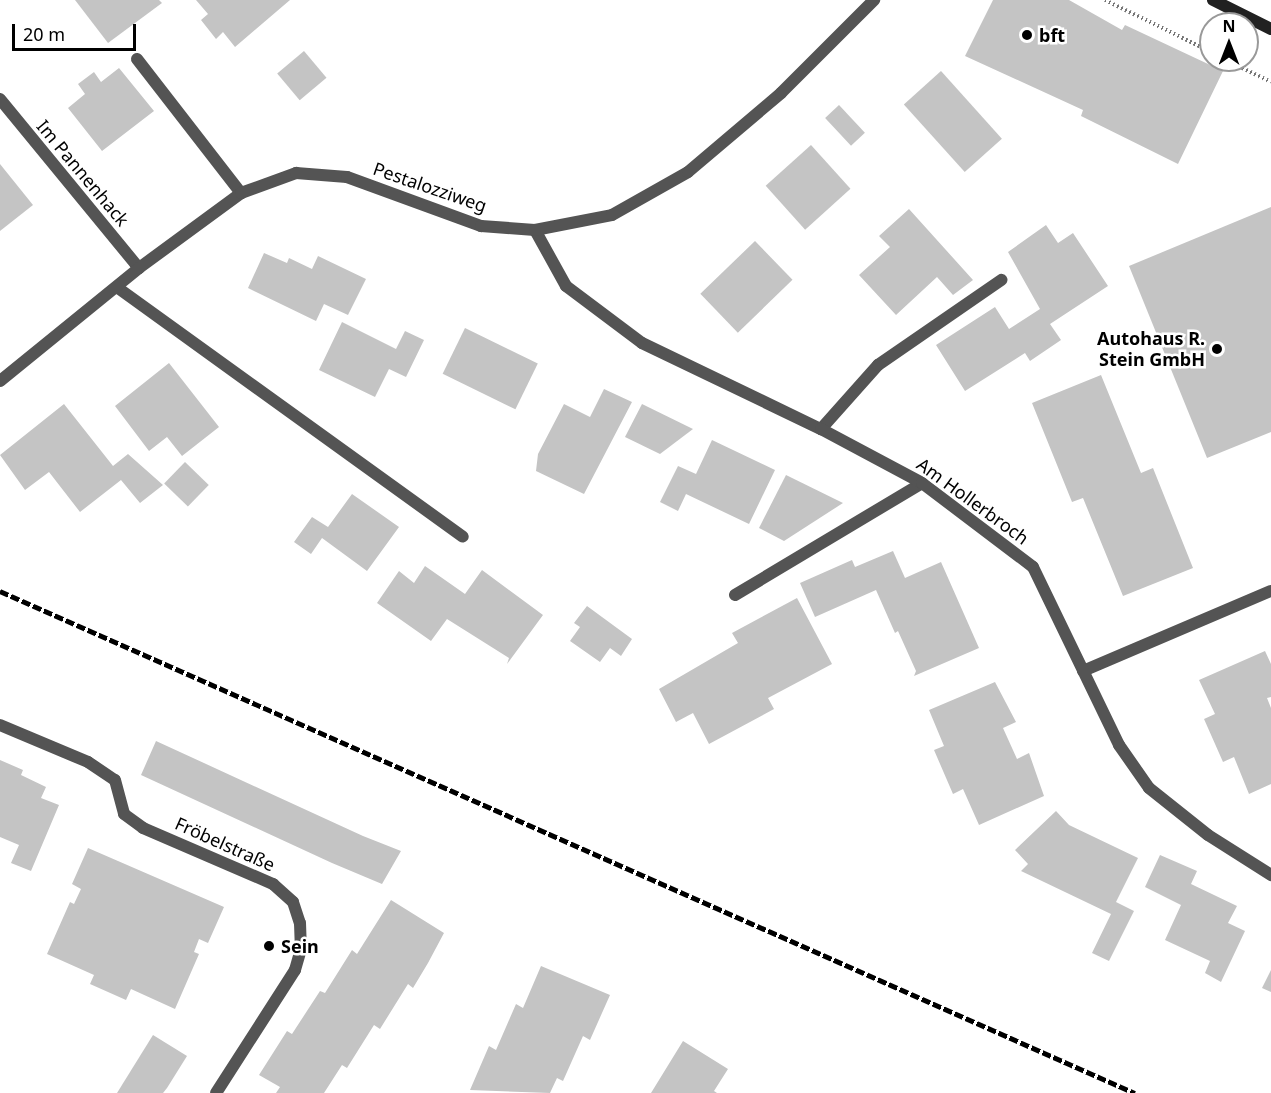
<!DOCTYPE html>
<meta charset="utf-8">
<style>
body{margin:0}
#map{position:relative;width:1271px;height:1093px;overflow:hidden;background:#fff;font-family:"Noto Sans",sans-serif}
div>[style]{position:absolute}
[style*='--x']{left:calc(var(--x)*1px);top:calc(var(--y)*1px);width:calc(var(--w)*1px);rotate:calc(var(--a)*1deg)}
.building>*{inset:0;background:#c4c4c4;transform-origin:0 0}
.path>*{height:4px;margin-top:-2px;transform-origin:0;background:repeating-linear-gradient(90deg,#767676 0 1.5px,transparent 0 4.5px)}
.lane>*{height:12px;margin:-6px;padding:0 6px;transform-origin:6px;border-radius:6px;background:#545454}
.street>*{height:12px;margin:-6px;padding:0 6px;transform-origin:6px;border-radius:6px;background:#545454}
.secondary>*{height:12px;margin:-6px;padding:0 6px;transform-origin:6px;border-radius:6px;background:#212121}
.rail>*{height:4.5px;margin-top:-2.25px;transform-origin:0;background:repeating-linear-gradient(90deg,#000 0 9px,transparent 0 12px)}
.dots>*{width:16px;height:16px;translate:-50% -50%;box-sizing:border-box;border:3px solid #fff;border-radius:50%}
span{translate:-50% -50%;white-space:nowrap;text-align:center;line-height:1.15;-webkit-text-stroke:5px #fff;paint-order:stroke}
.poi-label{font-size:18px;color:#000;font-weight:700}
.left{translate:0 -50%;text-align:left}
.right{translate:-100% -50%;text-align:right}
.street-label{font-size:18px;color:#000}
.north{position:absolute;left:1199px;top:12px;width:60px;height:60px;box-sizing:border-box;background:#fff;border:2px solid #999;border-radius:50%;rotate:0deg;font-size:16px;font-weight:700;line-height:24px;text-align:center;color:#000}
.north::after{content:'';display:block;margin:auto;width:21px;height:27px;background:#000;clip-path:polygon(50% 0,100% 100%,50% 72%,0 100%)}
.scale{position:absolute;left:12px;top:24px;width:124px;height:27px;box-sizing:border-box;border:3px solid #000;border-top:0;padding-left:8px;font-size:18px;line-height:21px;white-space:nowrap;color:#000;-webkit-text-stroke:4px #fff;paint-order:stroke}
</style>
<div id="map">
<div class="building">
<div style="clip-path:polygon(75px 0,159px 0,162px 3px,108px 43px)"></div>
<div style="clip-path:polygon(196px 0,290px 0,235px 47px,223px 32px,216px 39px,201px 20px,208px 14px)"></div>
<div style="clip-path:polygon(993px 0,1069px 0,1122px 30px,1125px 25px,1223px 71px,1178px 164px,1081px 116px,1083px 110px,965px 56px)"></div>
<div style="left:304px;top:51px;width:35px;height:35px;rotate:50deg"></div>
<div style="clip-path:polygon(119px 68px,154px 111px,102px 151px,68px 108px,85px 94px,78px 84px,94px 72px,101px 82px)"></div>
<div style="left:941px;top:71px;width:91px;height:50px;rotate:48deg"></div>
<div style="left:839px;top:105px;width:38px;height:19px;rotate:47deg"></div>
<div style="left:811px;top:145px;width:59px;height:61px;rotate:48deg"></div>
<div style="clip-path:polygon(0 164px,33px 205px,0 231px)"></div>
<div style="clip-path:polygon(1271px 207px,1271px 432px,1207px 458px,1129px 266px)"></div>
<div style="clip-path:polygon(909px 209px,973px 280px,953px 295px,937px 277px,896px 315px,859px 275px,890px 247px,879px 236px)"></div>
<div style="clip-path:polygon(1046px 225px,1058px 243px,1073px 233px,1108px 286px,1050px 324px,1061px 340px,1030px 361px,1025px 353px,965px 391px,936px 345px,995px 307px,1009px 329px,1040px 309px,1008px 252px)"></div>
<div style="left:755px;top:241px;width:54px;height:76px;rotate:46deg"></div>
<div style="clip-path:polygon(264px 253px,287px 263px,289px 258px,312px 269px,318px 256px,366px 279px,348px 315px,324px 304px,316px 321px,248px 288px)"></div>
<div style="clip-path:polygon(342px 322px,396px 349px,405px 331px,424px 340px,406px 377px,389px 369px,375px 397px,319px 370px)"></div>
<div style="left:465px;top:328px;width:81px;height:51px;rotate:26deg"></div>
<div style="clip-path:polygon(169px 363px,219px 427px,182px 456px,167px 437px,149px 451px,115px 406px)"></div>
<div style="clip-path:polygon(1101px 375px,1141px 473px,1153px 468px,1193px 568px,1123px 596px,1083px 498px,1072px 502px,1032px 403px)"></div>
<div style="clip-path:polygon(604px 389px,632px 402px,584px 494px,536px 471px,538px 454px,564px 404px,590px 417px)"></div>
<div style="clip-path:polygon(64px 404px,113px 466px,128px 454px,163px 485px,140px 503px,121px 480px,80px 512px,49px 472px,25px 490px,0 455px)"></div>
<div style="clip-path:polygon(642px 404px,693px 429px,660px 454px,625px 437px)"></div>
<div style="clip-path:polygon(712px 440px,775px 470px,749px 524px,686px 494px,678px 511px,660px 502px,678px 466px,696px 474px)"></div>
<div style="left:185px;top:462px;width:33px;height:30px;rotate:44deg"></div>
<div style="clip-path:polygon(786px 475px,843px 503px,784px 541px,759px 528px)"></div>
<div style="clip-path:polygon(352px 494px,399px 527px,367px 571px,322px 538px,311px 554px,294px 542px,312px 517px,328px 527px)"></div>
<div style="clip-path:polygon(893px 551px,905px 578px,941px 562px,979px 648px,914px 676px,916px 671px,898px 631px,895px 633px,876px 590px,815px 617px,800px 583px,852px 560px,855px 567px)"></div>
<div style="clip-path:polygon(425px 566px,465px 594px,482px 570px,543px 615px,507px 664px,509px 658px,447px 619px,431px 641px,377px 603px,399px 571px,414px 583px)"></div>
<div style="clip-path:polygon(797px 598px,832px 664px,768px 698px,774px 709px,709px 744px,693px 713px,676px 722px,659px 689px,738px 643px,732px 633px)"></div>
<div style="clip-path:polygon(587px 606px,632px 639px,621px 656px,610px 648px,600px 662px,570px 641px,580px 627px,574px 623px)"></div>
<div style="clip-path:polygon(1265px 651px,1271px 664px,1271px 697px,1267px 698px,1271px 708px,1271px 784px,1249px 794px,1234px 757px,1223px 762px,1204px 719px,1215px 714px,1199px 680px)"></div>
<div style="clip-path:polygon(995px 682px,1016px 722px,1003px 728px,1017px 759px,1029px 753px,1044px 796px,979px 825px,963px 789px,953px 794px,934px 750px,944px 746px,929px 710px)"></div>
<div style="clip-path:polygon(156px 741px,363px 836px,401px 851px,382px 884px,332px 863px,141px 775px)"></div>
<div style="clip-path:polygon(0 760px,23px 770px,21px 775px,46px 787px,41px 798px,59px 805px,31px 871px,11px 863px,19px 845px,0 837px)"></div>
<div style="clip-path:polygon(1056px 811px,1069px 825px,1138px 858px,1116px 902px,1134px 911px,1109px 961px,1092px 953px,1111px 914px,1021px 871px,1028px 864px,1015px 850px)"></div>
<div style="clip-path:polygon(88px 848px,224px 907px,208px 943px,199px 939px,194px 952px,199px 954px,175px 1009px,131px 989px,126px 1000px,90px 984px,94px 975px,47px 954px,70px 902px,74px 904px,81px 889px,72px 884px)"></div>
<div style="clip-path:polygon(1160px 855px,1197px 871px,1191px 884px,1237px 906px,1228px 923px,1245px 931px,1221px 982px,1205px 973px,1210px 961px,1165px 940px,1181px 905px,1145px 887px)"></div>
<div style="clip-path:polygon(391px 900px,444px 933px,428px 963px,413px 988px,408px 984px,380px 1029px,374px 1025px,347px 1068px,342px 1065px,324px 1093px,276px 1093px,280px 1087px,259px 1075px,287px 1031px,292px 1034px,320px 991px,325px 993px,352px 950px,357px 954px)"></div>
<div style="clip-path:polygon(541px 966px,610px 995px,590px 1040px,583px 1036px,563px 1081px,557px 1078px,550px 1093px,470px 1090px,489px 1046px,496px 1050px,516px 1004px,523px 1008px)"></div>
<div style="clip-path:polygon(1271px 970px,1271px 992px,1262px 988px)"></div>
<div style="clip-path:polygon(153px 1035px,187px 1056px,167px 1088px,163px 1093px,117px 1093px)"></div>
<div style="clip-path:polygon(683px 1041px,728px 1069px,714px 1091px,717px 1093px,651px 1093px)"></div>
</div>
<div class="path">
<div style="--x:1105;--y:0;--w:118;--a:26.1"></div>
<div style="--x:1226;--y:60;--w:50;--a:26.1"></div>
</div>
<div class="lane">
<div style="--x:137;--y:59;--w:170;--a:52.2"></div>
<div style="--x:118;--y:288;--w:425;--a:35.8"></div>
<div style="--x:821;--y:429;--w:86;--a:-48.3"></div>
<div style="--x:878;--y:365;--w:150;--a:-34.6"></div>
<div style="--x:735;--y:595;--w:218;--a:-30.9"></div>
<div style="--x:1083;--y:671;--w:204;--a:-23.1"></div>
</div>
<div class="street">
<div style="--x:0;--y:99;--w:219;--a:50.6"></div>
<div style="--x:535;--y:230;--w:64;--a:61"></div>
<div style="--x:566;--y:286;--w:95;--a:36.9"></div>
<div style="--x:642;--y:343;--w:199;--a:25.7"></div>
<div style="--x:821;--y:429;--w:115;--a:28.1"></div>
<div style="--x:922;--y:483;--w:139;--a:37.1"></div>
<div style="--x:1033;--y:567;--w:198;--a:64.2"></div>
<div style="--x:1119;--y:745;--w:52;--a:55.1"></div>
<div style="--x:1149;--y:788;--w:75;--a:38.5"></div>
<div style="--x:1208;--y:835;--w:75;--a:32.4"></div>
<div style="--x:0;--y:381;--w:179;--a:-39.1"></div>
<div style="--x:139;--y:268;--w:127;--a:-36.3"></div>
<div style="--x:241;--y:193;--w:59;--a:-20"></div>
<div style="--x:296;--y:173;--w:51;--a:4.5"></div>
<div style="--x:347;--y:177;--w:143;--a:20.1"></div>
<div style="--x:481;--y:226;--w:54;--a:4.2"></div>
<div style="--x:535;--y:230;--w:78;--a:-11"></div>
<div style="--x:612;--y:215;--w:87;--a:-29.5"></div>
<div style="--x:688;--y:172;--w:122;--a:-40.3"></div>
<div style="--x:781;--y:93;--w:132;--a:-45"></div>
<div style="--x:0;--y:725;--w:95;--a:22.8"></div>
<div style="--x:88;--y:762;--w:32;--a:34"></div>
<div style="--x:115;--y:780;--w:35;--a:75"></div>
<div style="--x:124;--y:814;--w:24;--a:36"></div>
<div style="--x:143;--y:828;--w:142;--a:23.3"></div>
<div style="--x:273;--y:884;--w:27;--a:42"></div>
<div style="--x:293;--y:902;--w:22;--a:72"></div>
<div style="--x:300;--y:923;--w:26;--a:88"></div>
<div style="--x:301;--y:949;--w:22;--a:106"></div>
<div style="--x:295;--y:970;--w:146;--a:122.7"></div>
</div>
<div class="secondary">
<div style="--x:1213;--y:0;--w:65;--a:26.6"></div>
</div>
<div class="rail">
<div style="--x:0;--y:591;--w:1241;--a:23.86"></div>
</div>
<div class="dots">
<div style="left:1027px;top:35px;background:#000"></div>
<div style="left:1217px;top:349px;background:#000"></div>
<div style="left:269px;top:946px;background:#000"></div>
</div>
<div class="poi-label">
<span class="left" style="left:1039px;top:35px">bft</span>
<span class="right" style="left:1205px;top:349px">Autohaus R.<br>Stein GmbH</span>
<span class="left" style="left:281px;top:946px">Sein</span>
</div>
<div class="street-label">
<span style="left:83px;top:173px;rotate:50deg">Im Pannenhack</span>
<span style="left:430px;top:187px;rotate:19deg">Pestalozziweg</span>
<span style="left:973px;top:501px;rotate:36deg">Am Hollerbroch</span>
<span style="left:225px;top:844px;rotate:24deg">Fröbelstraße</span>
</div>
<div class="north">N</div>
<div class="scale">20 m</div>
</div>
